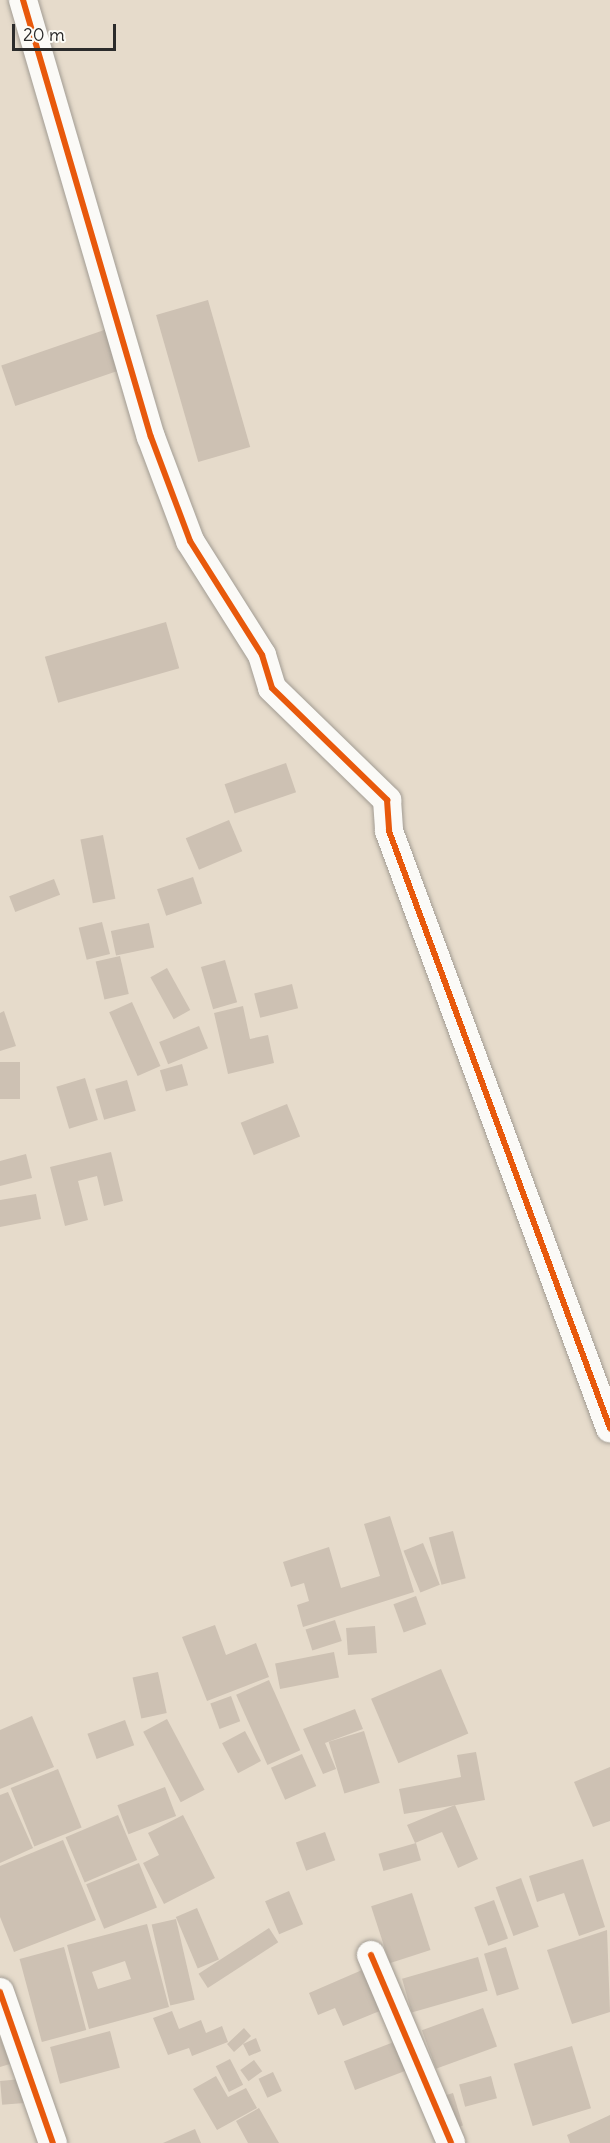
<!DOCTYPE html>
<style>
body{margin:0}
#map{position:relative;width:610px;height:2143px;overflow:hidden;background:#e6dbcb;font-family:Delius,sans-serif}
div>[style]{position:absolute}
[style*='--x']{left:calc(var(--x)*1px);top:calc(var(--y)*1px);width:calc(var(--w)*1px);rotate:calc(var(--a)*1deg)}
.building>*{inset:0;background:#cdc1b3;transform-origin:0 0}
.roads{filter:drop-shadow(0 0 2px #a29c93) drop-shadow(0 0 2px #a29c93)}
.minor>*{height:28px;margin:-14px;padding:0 14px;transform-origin:14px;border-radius:14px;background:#fbfaf7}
.cycleway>*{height:6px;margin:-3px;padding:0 3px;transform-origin:3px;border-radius:3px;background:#e8590c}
span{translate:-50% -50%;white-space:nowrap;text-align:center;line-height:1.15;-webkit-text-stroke:4.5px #fdfcf7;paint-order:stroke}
.scale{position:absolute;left:12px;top:24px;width:104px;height:27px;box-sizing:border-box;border:3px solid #2b2b2b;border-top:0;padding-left:8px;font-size:18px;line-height:21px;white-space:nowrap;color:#2b2b2b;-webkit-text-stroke:4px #fdfcf7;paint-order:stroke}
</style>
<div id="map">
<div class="building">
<div style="left:208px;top:300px;width:153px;height:54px;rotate:74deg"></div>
<div style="left:110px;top:328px;width:43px;height:115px;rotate:71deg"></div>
<div style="left:166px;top:622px;width:48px;height:126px;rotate:74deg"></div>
<div style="left:286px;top:763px;width:31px;height:65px;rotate:71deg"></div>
<div style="left:229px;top:820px;width:34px;height:47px;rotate:67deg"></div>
<div style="left:103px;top:835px;width:65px;height:23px;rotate:79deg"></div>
<div style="left:193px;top:877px;width:28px;height:38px;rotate:71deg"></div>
<div style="left:54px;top:879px;width:17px;height:48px;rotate:69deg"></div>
<div style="left:102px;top:922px;width:33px;height:24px;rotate:76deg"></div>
<div style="left:149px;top:923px;width:25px;height:39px;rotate:78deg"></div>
<div style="left:120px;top:956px;width:39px;height:25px;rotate:77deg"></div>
<div style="left:225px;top:960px;width:44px;height:25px;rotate:74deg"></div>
<div style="left:167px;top:968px;width:48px;height:19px;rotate:61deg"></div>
<div style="left:292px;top:984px;width:25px;height:39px;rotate:76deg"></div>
<div style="left:132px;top:1002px;width:70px;height:25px;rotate:66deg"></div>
<div style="clip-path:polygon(243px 1006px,250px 1039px,268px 1035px,274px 1063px,228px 1074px,214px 1013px)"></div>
<div style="clip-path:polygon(4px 1011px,16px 1046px,0 1051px,0 1013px)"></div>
<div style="left:199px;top:1026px;width:24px;height:43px;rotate:68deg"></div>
<div style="left:0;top:1062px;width:20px;height:37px"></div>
<div style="left:182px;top:1064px;width:22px;height:23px;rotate:74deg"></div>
<div style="left:85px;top:1078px;width:44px;height:30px;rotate:73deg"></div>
<div style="left:127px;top:1080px;width:32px;height:33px;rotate:74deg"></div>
<div style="left:287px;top:1104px;width:35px;height:50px;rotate:68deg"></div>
<div style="clip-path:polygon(111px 1152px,123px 1201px,104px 1206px,97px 1176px,78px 1181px,88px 1220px,65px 1226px,50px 1167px)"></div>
<div style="clip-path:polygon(26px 1154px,32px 1178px,0 1186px,0 1161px)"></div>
<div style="clip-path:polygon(36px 1194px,41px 1219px,0 1227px,0 1200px)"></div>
<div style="clip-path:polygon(390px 1516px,414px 1592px,303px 1627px,297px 1605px,309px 1601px,304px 1583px,291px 1587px,283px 1562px,329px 1547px,341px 1588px,380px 1576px,364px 1524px)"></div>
<div style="left:453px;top:1531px;width:49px;height:25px;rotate:75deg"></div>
<div style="left:423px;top:1543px;width:45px;height:21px;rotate:68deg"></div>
<div style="left:416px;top:1596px;width:30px;height:24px;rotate:70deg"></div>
<div style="left:335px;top:1620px;width:22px;height:31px;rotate:72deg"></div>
<div style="clip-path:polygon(215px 1625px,226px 1655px,256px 1643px,269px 1677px,207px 1701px,182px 1637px)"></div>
<div style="left:375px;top:1626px;width:27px;height:29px;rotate:86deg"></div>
<div style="left:334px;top:1652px;width:26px;height:60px;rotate:79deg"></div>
<div style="left:441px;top:1669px;width:70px;height:76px;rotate:67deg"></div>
<div style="left:158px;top:1672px;width:42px;height:26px;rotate:78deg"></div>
<div style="left:269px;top:1680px;width:77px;height:36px;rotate:66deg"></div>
<div style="left:231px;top:1696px;width:27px;height:22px;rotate:70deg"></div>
<div style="clip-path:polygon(355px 1709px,363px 1729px,325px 1743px,336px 1769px,323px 1774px,303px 1729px)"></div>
<div style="clip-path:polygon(32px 1716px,54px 1767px,0 1789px,0 1730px)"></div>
<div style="left:167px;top:1719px;width:80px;height:27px;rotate:62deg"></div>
<div style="left:125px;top:1720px;width:27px;height:40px;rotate:70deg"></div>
<div style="left:245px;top:1731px;width:34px;height:26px;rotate:62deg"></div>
<div style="left:364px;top:1731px;width:54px;height:37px;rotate:73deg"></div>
<div style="clip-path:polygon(476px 1752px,485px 1800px,404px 1814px,399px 1789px,461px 1777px,457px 1755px)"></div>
<div style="left:302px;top:1754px;width:35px;height:34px;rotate:66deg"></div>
<div style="clip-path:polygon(610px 1767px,610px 1821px,593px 1827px,574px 1782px)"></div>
<div style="left:58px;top:1769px;width:63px;height:51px;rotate:68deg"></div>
<div style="left:165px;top:1787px;width:31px;height:51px;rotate:69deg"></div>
<div style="clip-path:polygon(8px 1792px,33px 1848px,0 1863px,0 1795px)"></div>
<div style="clip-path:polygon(455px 1805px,478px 1859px,458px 1868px,442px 1832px,415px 1843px,407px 1825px)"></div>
<div style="left:118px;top:1815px;width:49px;height:57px;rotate:67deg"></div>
<div style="clip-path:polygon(183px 1815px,215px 1878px,164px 1904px,143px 1863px,159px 1855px,148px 1833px)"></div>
<div style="left:325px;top:1832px;width:30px;height:31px;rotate:70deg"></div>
<div style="clip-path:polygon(63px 1840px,96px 1920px,14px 1952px,0 1917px,0 1866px)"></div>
<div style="left:416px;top:1843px;width:18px;height:39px;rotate:74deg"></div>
<div style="clip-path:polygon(583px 1859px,605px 1927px,579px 1936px,564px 1893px,537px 1902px,529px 1876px)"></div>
<div style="left:139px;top:1863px;width:48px;height:57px;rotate:68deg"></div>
<div style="left:521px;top:1878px;width:52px;height:27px;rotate:70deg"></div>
<div style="left:289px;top:1891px;width:36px;height:26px;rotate:67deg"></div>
<div style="left:412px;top:1893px;width:60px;height:43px;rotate:72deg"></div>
<div style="left:494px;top:1900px;width:41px;height:21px;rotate:70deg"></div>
<div style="left:197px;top:1908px;width:56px;height:23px;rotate:67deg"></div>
<div style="left:176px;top:1919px;width:83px;height:25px;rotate:77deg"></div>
<div style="clip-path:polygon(evenodd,147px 1924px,169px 2007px,89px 2029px,67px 1945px,147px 1924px,125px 1961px,131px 1979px,98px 1989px,92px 1972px,125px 1961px)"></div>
<div style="left:269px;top:1928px;width:17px;height:84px;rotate:57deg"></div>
<div style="clip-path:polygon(607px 1930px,610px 2012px,572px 2024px,547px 1950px)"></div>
<div style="left:64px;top:1947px;width:86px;height:46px;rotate:75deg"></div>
<div style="left:506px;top:1947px;width:44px;height:23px;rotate:73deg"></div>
<div style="left:478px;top:1957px;width:35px;height:79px;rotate:74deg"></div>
<div style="clip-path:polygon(369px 1967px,387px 2008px,343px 2026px,335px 2008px,318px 2015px,309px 1993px)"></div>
<div style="left:483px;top:2008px;width:41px;height:65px;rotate:70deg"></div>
<div style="clip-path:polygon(172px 2011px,179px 2029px,201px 2020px,206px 2033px,222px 2026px,228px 2042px,192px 2056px,189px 2048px,168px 2055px,153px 2018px)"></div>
<div style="clip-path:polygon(244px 2028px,251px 2036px,243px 2044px,256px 2038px,261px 2051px,249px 2056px,243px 2044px,234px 2052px,227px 2044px)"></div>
<div style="left:110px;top:2031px;width:38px;height:62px;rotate:75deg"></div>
<div style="clip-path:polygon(0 2037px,10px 2064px,0 2067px)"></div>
<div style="left:399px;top:2040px;width:31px;height:59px;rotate:69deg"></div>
<div style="left:572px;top:2046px;width:65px;height:61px;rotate:73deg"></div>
<div style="left:230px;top:2059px;width:29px;height:16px;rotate:63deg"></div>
<div style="left:254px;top:2060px;width:14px;height:17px;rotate:54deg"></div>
<div style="left:273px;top:2072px;width:21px;height:16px;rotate:65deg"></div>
<div style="clip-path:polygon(216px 2076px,228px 2097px,246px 2088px,257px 2108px,217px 2130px,193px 2089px)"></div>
<div style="left:491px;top:2076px;width:23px;height:33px;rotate:75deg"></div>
<div style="left:22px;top:2079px;width:24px;height:22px;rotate:85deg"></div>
<div style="left:453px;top:2093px;width:34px;height:16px;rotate:73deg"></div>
<div style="clip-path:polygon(259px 2108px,279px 2143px,248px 2143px,236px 2121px)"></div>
<div style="clip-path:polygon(610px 2115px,610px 2143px,570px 2143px,567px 2135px)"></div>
<div style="clip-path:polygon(195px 2129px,201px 2143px,163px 2143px)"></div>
</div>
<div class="roads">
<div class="minor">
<div style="--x:23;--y:0;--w:455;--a:73.7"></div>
<div style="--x:151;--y:437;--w:111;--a:69.4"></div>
<div style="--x:190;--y:541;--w:135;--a:57.7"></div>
<div style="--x:262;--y:655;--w:34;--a:73"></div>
<div style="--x:272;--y:688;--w:161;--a:44.2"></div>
<div style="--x:387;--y:800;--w:31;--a:86"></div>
<div style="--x:389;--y:831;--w:637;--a:69.69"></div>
<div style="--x:371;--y:1955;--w:204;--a:66.9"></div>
<div style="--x:0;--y:1992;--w:160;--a:70.7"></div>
</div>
</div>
<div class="cycleway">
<div style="--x:23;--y:0;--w:455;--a:73.7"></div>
<div style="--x:151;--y:437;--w:111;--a:69.4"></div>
<div style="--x:190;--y:541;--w:135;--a:57.7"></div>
<div style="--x:262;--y:655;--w:34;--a:73"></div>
<div style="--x:272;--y:688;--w:161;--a:44.2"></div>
<div style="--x:387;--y:800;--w:31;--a:86"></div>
<div style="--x:389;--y:831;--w:637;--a:69.69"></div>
<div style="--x:371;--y:1955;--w:204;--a:66.9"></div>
<div style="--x:0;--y:1992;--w:160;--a:70.7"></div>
</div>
<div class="scale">20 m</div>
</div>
